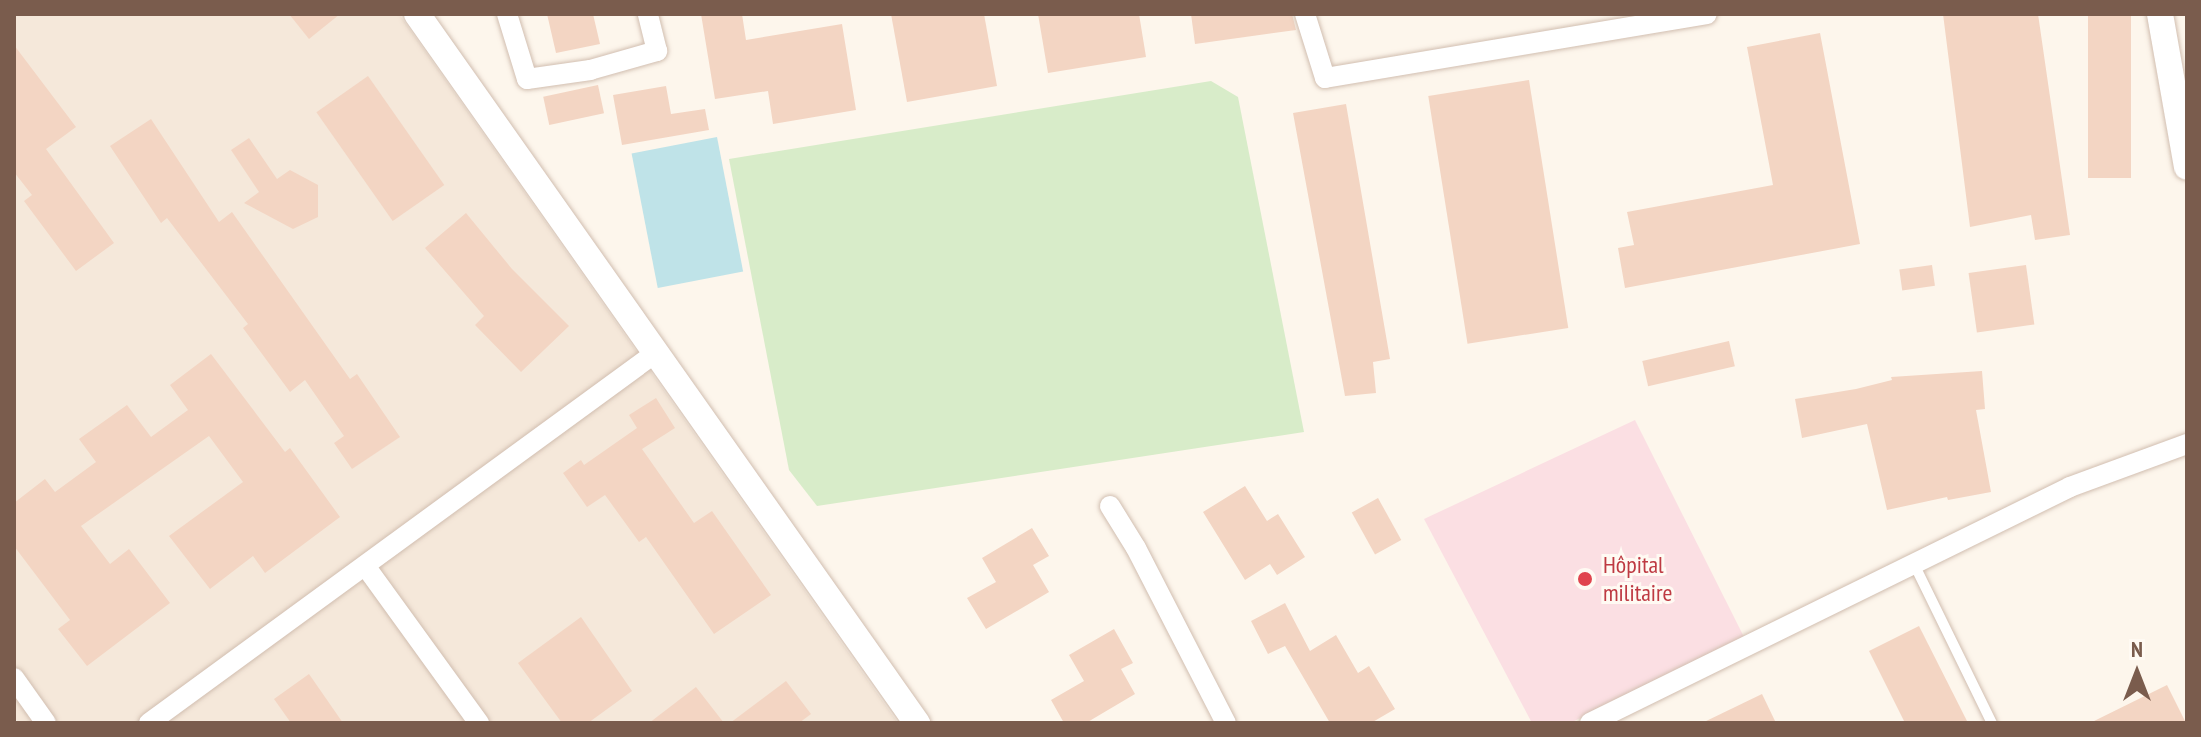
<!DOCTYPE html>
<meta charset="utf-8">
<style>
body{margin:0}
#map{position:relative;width:2201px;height:737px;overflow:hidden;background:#fdf6ec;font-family:"PT Sans Narrow",sans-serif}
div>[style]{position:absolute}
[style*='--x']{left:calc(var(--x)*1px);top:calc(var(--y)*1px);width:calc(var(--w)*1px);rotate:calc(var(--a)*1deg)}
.residential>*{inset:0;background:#f5e8da}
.medical>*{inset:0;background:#fbdfe3}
.green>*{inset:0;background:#d8ecc9}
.water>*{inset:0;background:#bfe3e8;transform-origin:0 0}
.building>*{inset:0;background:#f3d5c3;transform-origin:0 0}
.roads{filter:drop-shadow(0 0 2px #d1beb0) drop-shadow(0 0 2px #d1beb0)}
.service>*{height:10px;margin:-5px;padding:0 5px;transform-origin:5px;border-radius:5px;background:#fff}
.minor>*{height:20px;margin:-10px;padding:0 10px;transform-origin:10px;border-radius:10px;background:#fff}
.tertiary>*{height:26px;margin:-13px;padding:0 13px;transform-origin:13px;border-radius:13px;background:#fff}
.dots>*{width:22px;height:22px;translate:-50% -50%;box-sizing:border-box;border:4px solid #fffaf3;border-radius:50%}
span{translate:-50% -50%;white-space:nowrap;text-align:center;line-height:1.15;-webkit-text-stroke:6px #fffaf3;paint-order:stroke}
.health-label{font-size:24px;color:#be3a42}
.left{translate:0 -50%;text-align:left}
.frame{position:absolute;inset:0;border:16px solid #7a5c4d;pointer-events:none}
.north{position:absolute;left:2097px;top:633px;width:80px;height:80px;-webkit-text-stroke:6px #fffaf3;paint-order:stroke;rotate:0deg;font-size:22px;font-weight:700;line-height:32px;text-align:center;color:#7a5c4d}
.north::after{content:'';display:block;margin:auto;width:28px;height:36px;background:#7a5c4d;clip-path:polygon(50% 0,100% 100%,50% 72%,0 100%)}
</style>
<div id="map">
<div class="residential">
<div style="clip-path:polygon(14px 14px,399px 14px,898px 723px,18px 723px,14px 717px)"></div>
</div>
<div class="medical">
<div style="clip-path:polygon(1635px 420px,1745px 639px,1570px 723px,1532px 723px,1424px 519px)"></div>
</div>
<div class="green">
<div style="clip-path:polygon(1211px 81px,1238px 97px,1304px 432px,817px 506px,789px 470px,729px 159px)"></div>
</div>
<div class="water">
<div style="left:717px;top:137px;width:137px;height:87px;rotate:79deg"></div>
</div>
<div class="building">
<div style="clip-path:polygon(289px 14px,340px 14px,309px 39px)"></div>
<div style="clip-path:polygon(547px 14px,593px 14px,600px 44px,556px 53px)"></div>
<div style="clip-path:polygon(701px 14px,742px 14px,746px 40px,842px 24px,856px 110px,773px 124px,768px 91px,715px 99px)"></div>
<div style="clip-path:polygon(891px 14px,984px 14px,997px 86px,907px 102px)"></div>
<div style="clip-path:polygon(1038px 14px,1139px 14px,1146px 57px,1048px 73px)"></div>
<div style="clip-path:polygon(1191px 14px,1292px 14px,1296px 30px,1195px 44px)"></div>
<div style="clip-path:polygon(1943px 14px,2038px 14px,2070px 235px,2035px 240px,2031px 215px,1970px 227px)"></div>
<div style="left:2088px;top:14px;width:43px;height:164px"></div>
<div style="clip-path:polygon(1820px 33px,1860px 244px,1625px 288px,1618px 248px,1634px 245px,1627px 212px,1773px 185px,1747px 47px)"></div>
<div style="clip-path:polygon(14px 45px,76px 127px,46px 149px,114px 243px,76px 271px,24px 201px,32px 195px,14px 172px)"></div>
<div style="left:368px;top:76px;width:133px;height:63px;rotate:55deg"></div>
<div style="left:1529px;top:80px;width:251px;height:102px;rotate:81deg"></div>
<div style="left:598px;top:85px;width:29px;height:56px;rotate:78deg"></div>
<div style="clip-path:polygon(666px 86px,671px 114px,705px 109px,709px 130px,622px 145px,613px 95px)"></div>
<div style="clip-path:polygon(1346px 104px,1390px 359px,1373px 362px,1376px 393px,1345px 396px,1293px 113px)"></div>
<div style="clip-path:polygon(151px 119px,219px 222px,232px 212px,350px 379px,357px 374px,400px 437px,352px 469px,334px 443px,344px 436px,305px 380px,290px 392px,243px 328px,248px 324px,167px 218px,161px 223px,110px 146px)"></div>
<div style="clip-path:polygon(249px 138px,277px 179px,290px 170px,318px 185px,318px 217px,293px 229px,244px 203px,259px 192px,231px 150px)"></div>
<div style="clip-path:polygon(466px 213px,512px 269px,569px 326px,521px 372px,475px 325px,484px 316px,425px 248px)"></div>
<div style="left:1932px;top:265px;width:21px;height:33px;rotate:82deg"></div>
<div style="left:2026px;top:265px;width:60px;height:58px;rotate:82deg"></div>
<div style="left:1729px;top:341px;width:26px;height:89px;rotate:77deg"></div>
<div style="clip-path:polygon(211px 354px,285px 452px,290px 448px,340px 517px,265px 573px,253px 556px,210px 589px,169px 536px,243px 482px,209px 436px,81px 526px,110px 564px,129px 549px,170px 603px,87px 666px,58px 629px,70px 620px,14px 546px,14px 503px,45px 479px,55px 492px,96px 462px,79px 439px,127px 405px,151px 437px,188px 410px,170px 385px)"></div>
<div style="clip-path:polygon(1982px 371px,1985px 409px,1976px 410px,1991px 492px,1948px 500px,1947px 497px,1887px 510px,1867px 424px,1802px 438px,1795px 399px,1856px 389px,1892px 380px,1891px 377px)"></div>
<div style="clip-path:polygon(656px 398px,675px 428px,642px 449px,694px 523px,712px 511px,771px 595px,714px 634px,646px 537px,639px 542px,605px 495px,587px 507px,563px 473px,581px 460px,584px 465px,637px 428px,629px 415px)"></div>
<div style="clip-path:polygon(1245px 486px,1267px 521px,1278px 514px,1305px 557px,1277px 575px,1270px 564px,1245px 580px,1203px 512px)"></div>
<div style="left:1378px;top:498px;width:48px;height:30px;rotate:61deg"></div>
<div style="clip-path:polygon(1032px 528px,1049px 556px,1033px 565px,1049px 592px,986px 629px,967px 598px,996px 582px,982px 558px)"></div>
<div style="clip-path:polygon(1285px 603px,1310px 651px,1336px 635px,1358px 673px,1369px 666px,1395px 709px,1371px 723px,1330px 723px,1285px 646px,1268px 654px,1251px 621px)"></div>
<div style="clip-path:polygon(581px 617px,632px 691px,588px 723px,562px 723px,518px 663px)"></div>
<div style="clip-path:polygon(1919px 626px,1968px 723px,1905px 723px,1869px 651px)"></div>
<div style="clip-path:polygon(1114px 629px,1133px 663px,1121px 669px,1135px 694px,1086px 723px,1064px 723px,1051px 700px,1084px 681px,1069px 655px)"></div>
<div style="clip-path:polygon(309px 674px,343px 723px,291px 723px,274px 699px)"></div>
<div style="clip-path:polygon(786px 681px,811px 714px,799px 723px,730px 723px)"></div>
<div style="clip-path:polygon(2167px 685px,2186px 723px,2090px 723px)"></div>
<div style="clip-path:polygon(696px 687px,724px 723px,649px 723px)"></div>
<div style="clip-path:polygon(1762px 694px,1776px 723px,1702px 723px)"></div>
</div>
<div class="roads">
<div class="service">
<div style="--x:1914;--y:564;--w:177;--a:63.9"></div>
</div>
<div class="minor">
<div style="--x:507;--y:14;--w:68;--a:72.9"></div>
<div style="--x:527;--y:79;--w:64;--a:-8.1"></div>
<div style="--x:590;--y:70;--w:70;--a:-15.8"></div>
<div style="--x:657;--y:51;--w:38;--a:-104"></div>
<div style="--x:1305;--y:14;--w:67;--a:72.6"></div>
<div style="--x:1325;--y:78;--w:387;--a:-9.5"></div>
<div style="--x:1110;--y:506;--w:49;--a:58.2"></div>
<div style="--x:1136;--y:548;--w:197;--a:62.8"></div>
<div style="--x:366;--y:567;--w:193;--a:54.1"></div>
<div style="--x:14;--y:678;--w:55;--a:54.6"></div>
<div style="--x:149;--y:723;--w:630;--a:-36.16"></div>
<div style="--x:1590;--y:723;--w:535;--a:-26.18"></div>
<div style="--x:2070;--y:487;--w:125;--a:-20.2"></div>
</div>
<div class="tertiary">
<div style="--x:417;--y:14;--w:868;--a:54.81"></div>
<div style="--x:2160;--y:14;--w:155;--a:80"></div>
</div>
</div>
<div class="dots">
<div style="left:1585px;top:579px;background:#e0444e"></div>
</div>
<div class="health-label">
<span class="left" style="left:1603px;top:579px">Hôpital<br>militaire</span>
</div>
<div class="frame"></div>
<div class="north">N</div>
</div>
